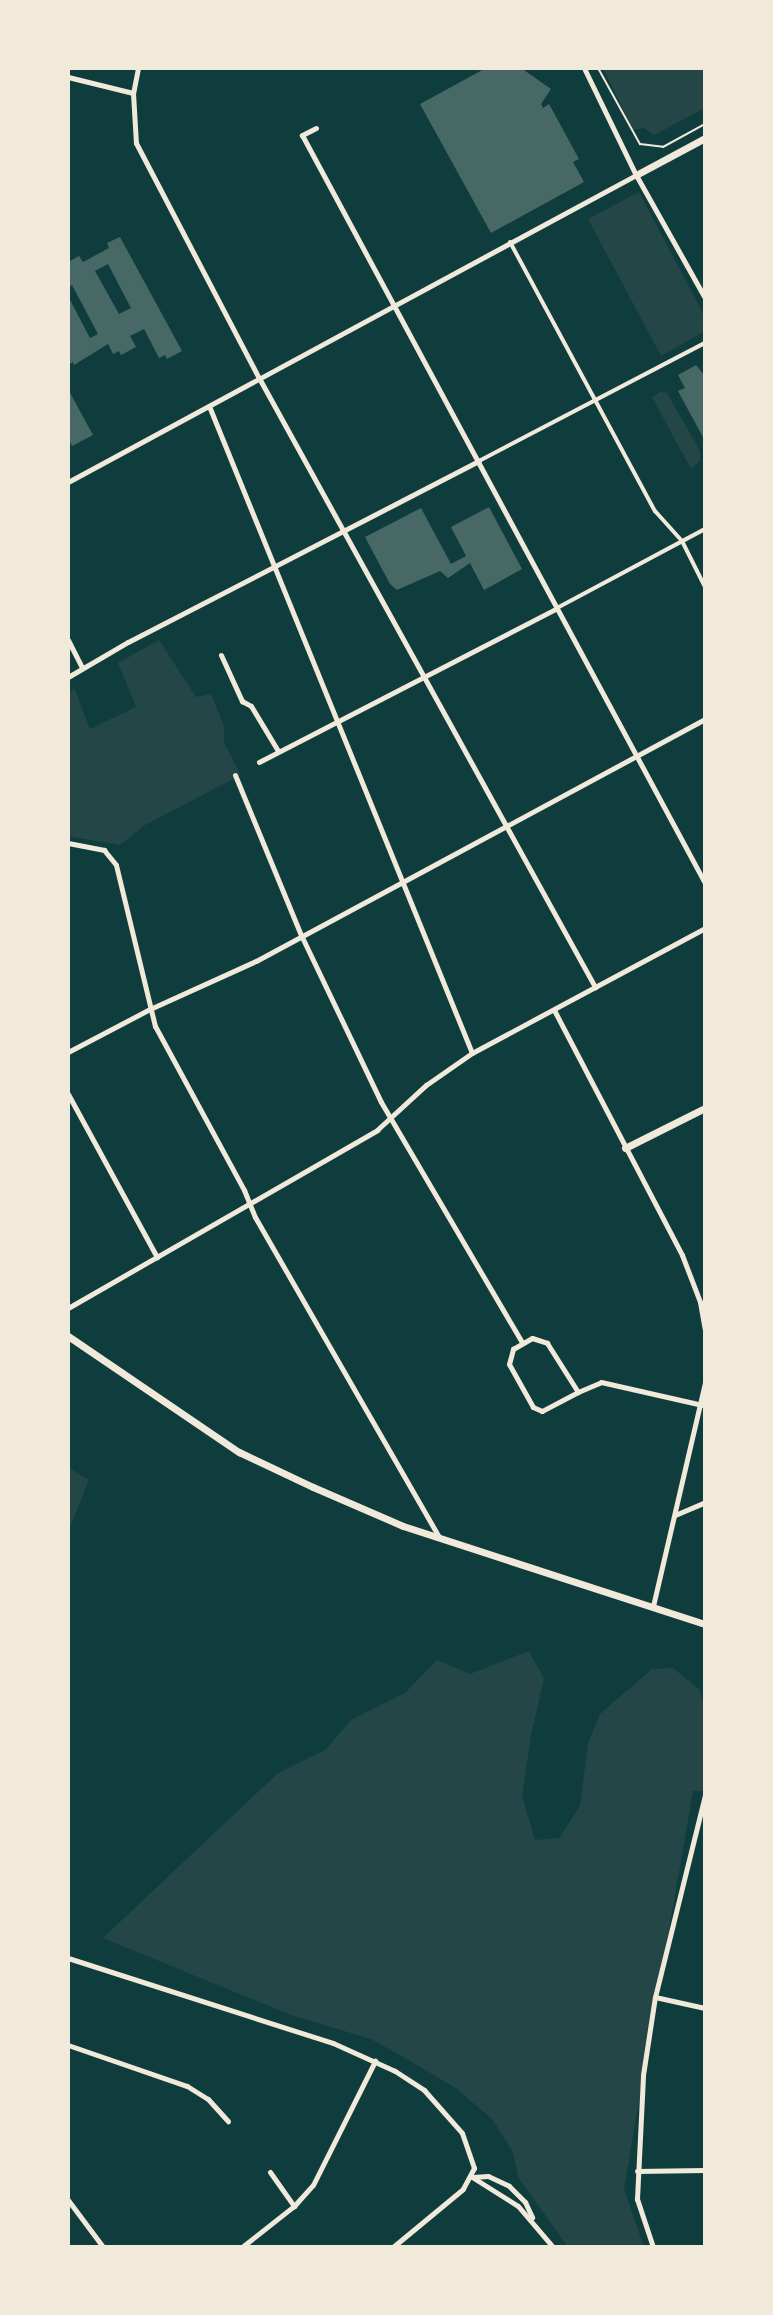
<!DOCTYPE html>
<style>
body{margin:0}
#map{position:relative;width:773px;height:2315px;overflow:hidden;background:#0f3d3e;font-family:"Noto Sans",sans-serif}
div>[style]{position:absolute}
[style*='--x']{left:calc(var(--x)*1px);top:calc(var(--y)*1px);width:calc(var(--w)*1px);rotate:calc(var(--a)*1deg)}
.green>*{inset:0;background:#244646}
.building>*{inset:0;background:#486865}
.path>*{height:2px;margin:-1px;padding:0 1px;transform-origin:1px;border-radius:1px;background:#f1e9da}
.pedestrian>*{height:4px;margin:-2px;padding:0 2px;transform-origin:2px;border-radius:2px;background:#f1e9da}
.minor>*{height:5px;margin:-2.5px;padding:0 2.5px;transform-origin:2.5px;border-radius:2.5px;background:#f1e9da}
.tertiary>*{height:7px;margin:-3.5px;padding:0 3.5px;transform-origin:3.5px;border-radius:3.5px;background:#f1e9da}
span{translate:-50% -50%;white-space:nowrap;text-align:center;line-height:1.15;-webkit-text-stroke:8px #f1e9da;paint-order:stroke}
.frame{position:absolute;inset:0;border:70px solid #f1e9da;pointer-events:none}
</style>
<div id="map">
<div class="green">
<div style="clip-path:polygon(603px 68px,705px 68px,705px 108px,654px 135px,644px 128px,633px 130px)"></div>
<div style="clip-path:polygon(639px 192px,705px 317px,705px 331px,661px 356px,588px 219px)"></div>
<div style="clip-path:polygon(660px 392px,667px 393px,700px 451px,700px 461px,691px 469px,652px 397px)"></div>
<div style="clip-path:polygon(159px 640px,196px 697px,211px 694px,224px 726px,224px 743px,241px 775px,145px 825px,120px 845px,68px 836px,68px 696px,74px 688px,90px 729px,136px 707px,118px 663px)"></div>
<div style="clip-path:polygon(68px 1467px,89px 1480px,68px 1532px)"></div>
<div style="clip-path:polygon(529px 1651px,544px 1679px,531px 1735px,522px 1796px,535px 1840px,559px 1838px,580px 1806px,588px 1743px,600px 1714px,652px 1669px,673px 1668px,699px 1689px,705px 1705px,705px 1791px,693px 1791px,624px 2189px,644px 2247px,568px 2247px,518px 2177px,513px 2152px,492px 2119px,457px 2089px,417px 2065px,371px 2039px,291px 2015px,103px 1938px,278px 1773px,325px 1750px,351px 1720px,405px 1693px,437px 1660px,470px 1674px)"></div>
</div>
<div class="building">
<div style="clip-path:polygon(486px 68px,521px 68px,551px 89px,541px 104px,543px 108px,549px 104px,579px 159px,573px 162px,584px 182px,491px 233px,420px 104px)"></div>
<div style="clip-path:polygon(evenodd,120px 237px,182px 351px,167px 359px,165px 355px,159px 358px,144px 329px,130px 336px,136px 347px,121px 355px,119px 351px,113px 354px,108px 344px,74px 365px,73px 362px,68px 365px,68px 296px,90px 338px,98px 334px,72px 285px,68px 287px,68px 262px,79px 256px,83px 262px,109px 248px,107px 243px,120px 237px,108px 264px,131px 308px,119px 314px,95px 271px,108px 264px)"></div>
<div style="clip-path:polygon(696px 365px,705px 376px,705px 441px,678px 391px,685px 388px,678px 375px)"></div>
<div style="clip-path:polygon(68px 389px,93px 435px,72px 446px,68px 438px)"></div>
<div style="clip-path:polygon(489px 507px,522px 569px,484px 590px,470px 563px,448px 578px,440px 571px,397px 590px,390px 584px,365px 537px,421px 508px,451px 564px,466px 556px,451px 527px)"></div>
</div>
<div class="path">
<div style="--x:598;--y:68;--w:87;--a:61.1"></div>
<div style="--x:640;--y:144;--w:23;--a:7"></div>
<div style="--x:663;--y:147;--w:48;--a:-28.7"></div>
</div>
<div class="pedestrian">
<div style="--x:510;--y:242;--w:306;--a:61.7"></div>
<div style="--x:655;--y:511;--w:40;--a:48"></div>
<div style="--x:682;--y:541;--w:51;--a:63.4"></div>
<div style="--x:479;--y:461;--w:255;--a:-27.6"></div>
<div style="--x:557;--y:608;--w:168;--a:-28.1"></div>
</div>
<div class="minor">
<div style="--x:138;--y:68;--w:25;--a:101"></div>
<div style="--x:133;--y:93;--w:50;--a:86.6"></div>
<div style="--x:136;--y:143;--w:265;--a:62.4"></div>
<div style="--x:259;--y:378;--w:696;--a:61.11"></div>
<div style="--x:584;--y:68;--w:119;--a:64.1"></div>
<div style="--x:636;--y:175;--w:141;--a:60.7"></div>
<div style="--x:68;--y:77;--w:67;--a:13.8"></div>
<div style="--x:316;--y:128;--w:16;--a:153"></div>
<div style="--x:302;--y:135;--w:850;--a:61.69"></div>
<div style="--x:209;--y:406;--w:698;--a:67.88"></div>
<div style="--x:68;--y:482;--w:646;--a:-28.39"></div>
<div style="--x:68;--y:640;--w:31;--a:63"></div>
<div style="--x:221;--y:655;--w:51;--a:65.5"></div>
<div style="--x:242;--y:701;--w:10;--a:29"></div>
<div style="--x:251;--y:706;--w:52;--a:59"></div>
<div style="--x:68;--y:677;--w:69;--a:-30.3"></div>
<div style="--x:128;--y:642;--w:395;--a:-27.3"></div>
<div style="--x:259;--y:762;--w:335;--a:-27.3"></div>
<div style="--x:235;--y:775;--w:173;--a:67.6"></div>
<div style="--x:301;--y:935;--w:185;--a:64.4"></div>
<div style="--x:381;--y:1102;--w:278;--a:59.6"></div>
<div style="--x:68;--y:843;--w:37;--a:11"></div>
<div style="--x:104;--y:850;--w:19;--a:51"></div>
<div style="--x:116;--y:865;--w:166;--a:76.4"></div>
<div style="--x:155;--y:1026;--w:187;--a:61.5"></div>
<div style="--x:244;--y:1190;--w:29;--a:68"></div>
<div style="--x:255;--y:1217;--w:369;--a:60.1"></div>
<div style="--x:554;--y:1010;--w:276;--a:62.4"></div>
<div style="--x:682;--y:1255;--w:50;--a:69"></div>
<div style="--x:700;--y:1302;--w:28;--a:80"></div>
<div style="--x:68;--y:1052;--w:93;--a:-27.7"></div>
<div style="--x:150;--y:1009;--w:116;--a:-24.4"></div>
<div style="--x:256;--y:961;--w:510;--a:-28.32"></div>
<div style="--x:68;--y:1094;--w:186;--a:61.4"></div>
<div style="--x:68;--y:1308;--w:357;--a:-29.9"></div>
<div style="--x:377;--y:1130;--w:67;--a:-42.6"></div>
<div style="--x:426;--y:1085;--w:56;--a:-34.8"></div>
<div style="--x:472;--y:1053;--w:264;--a:-28.2"></div>
<div style="--x:532;--y:1338;--w:16;--a:18"></div>
<div style="--x:547;--y:1343;--w:58;--a:57.7"></div>
<div style="--x:578;--y:1392;--w:41;--a:152.2"></div>
<div style="--x:542;--y:1411;--w:10;--a:-156"></div>
<div style="--x:533;--y:1407;--w:49;--a:-119.2"></div>
<div style="--x:509;--y:1364;--w:16;--a:-75"></div>
<div style="--x:513;--y:1349;--w:22;--a:-30"></div>
<div style="--x:578;--y:1392;--w:25;--a:-23"></div>
<div style="--x:601;--y:1382;--w:104;--a:12.8"></div>
<div style="--x:675;--y:1515;--w:33;--a:-23"></div>
<div style="--x:653;--y:1606;--w:230;--a:-76.9"></div>
<div style="--x:68;--y:1958;--w:278;--a:17.8"></div>
<div style="--x:333;--y:2043;--w:68;--a:24.3"></div>
<div style="--x:395;--y:2071;--w:35;--a:33"></div>
<div style="--x:424;--y:2090;--w:57;--a:48.5"></div>
<div style="--x:462;--y:2133;--w:37;--a:71"></div>
<div style="--x:474;--y:2168;--w:24;--a:118"></div>
<div style="--x:463;--y:2189;--w:91;--a:140.4"></div>
<div style="--x:655;--y:1997;--w:51;--a:12.4"></div>
<div style="--x:68;--y:2045;--w:126;--a:19"></div>
<div style="--x:187;--y:2086;--w:25;--a:32"></div>
<div style="--x:208;--y:2099;--w:30;--a:48"></div>
<div style="--x:637;--y:2171;--w:68;--a:-0.8"></div>
<div style="--x:270;--y:2172;--w:42;--a:54.8"></div>
<div style="--x:472;--y:2177;--w:54;--a:32.2"></div>
<div style="--x:518;--y:2206;--w:54;--a:49.5"></div>
<div style="--x:473;--y:2177;--w:15;--a:-4"></div>
<div style="--x:488;--y:2176;--w:23;--a:25"></div>
<div style="--x:509;--y:2186;--w:23;--a:45"></div>
<div style="--x:525;--y:2202;--w:17;--a:65"></div>
<div style="--x:68;--y:2200;--w:59;--a:53.3"></div>
<div style="--x:242;--y:2247;--w:66;--a:-38.3"></div>
<div style="--x:294;--y:2206;--w:28;--a:-48"></div>
<div style="--x:313;--y:2185;--w:139;--a:-63.4"></div>
<div style="--x:653;--y:2247;--w:51;--a:-108.4"></div>
<div style="--x:637;--y:2199;--w:124;--a:-87.2"></div>
<div style="--x:643;--y:2075;--w:79;--a:-81.3"></div>
<div style="--x:655;--y:1997;--w:208;--a:-76.1"></div>
</div>
<div class="tertiary">
<div style="--x:636;--y:175;--w:78;--a:-28.2"></div>
<div style="--x:625;--y:1148;--w:89;--a:-26.6"></div>
<div style="--x:68;--y:1336;--w:207;--a:34.2"></div>
<div style="--x:239;--y:1452;--w:82;--a:25.3"></div>
<div style="--x:313;--y:1487;--w:98;--a:23.4"></div>
<div style="--x:403;--y:1526;--w:318;--a:18"></div>
</div>
<div class="frame"></div>
</div>
